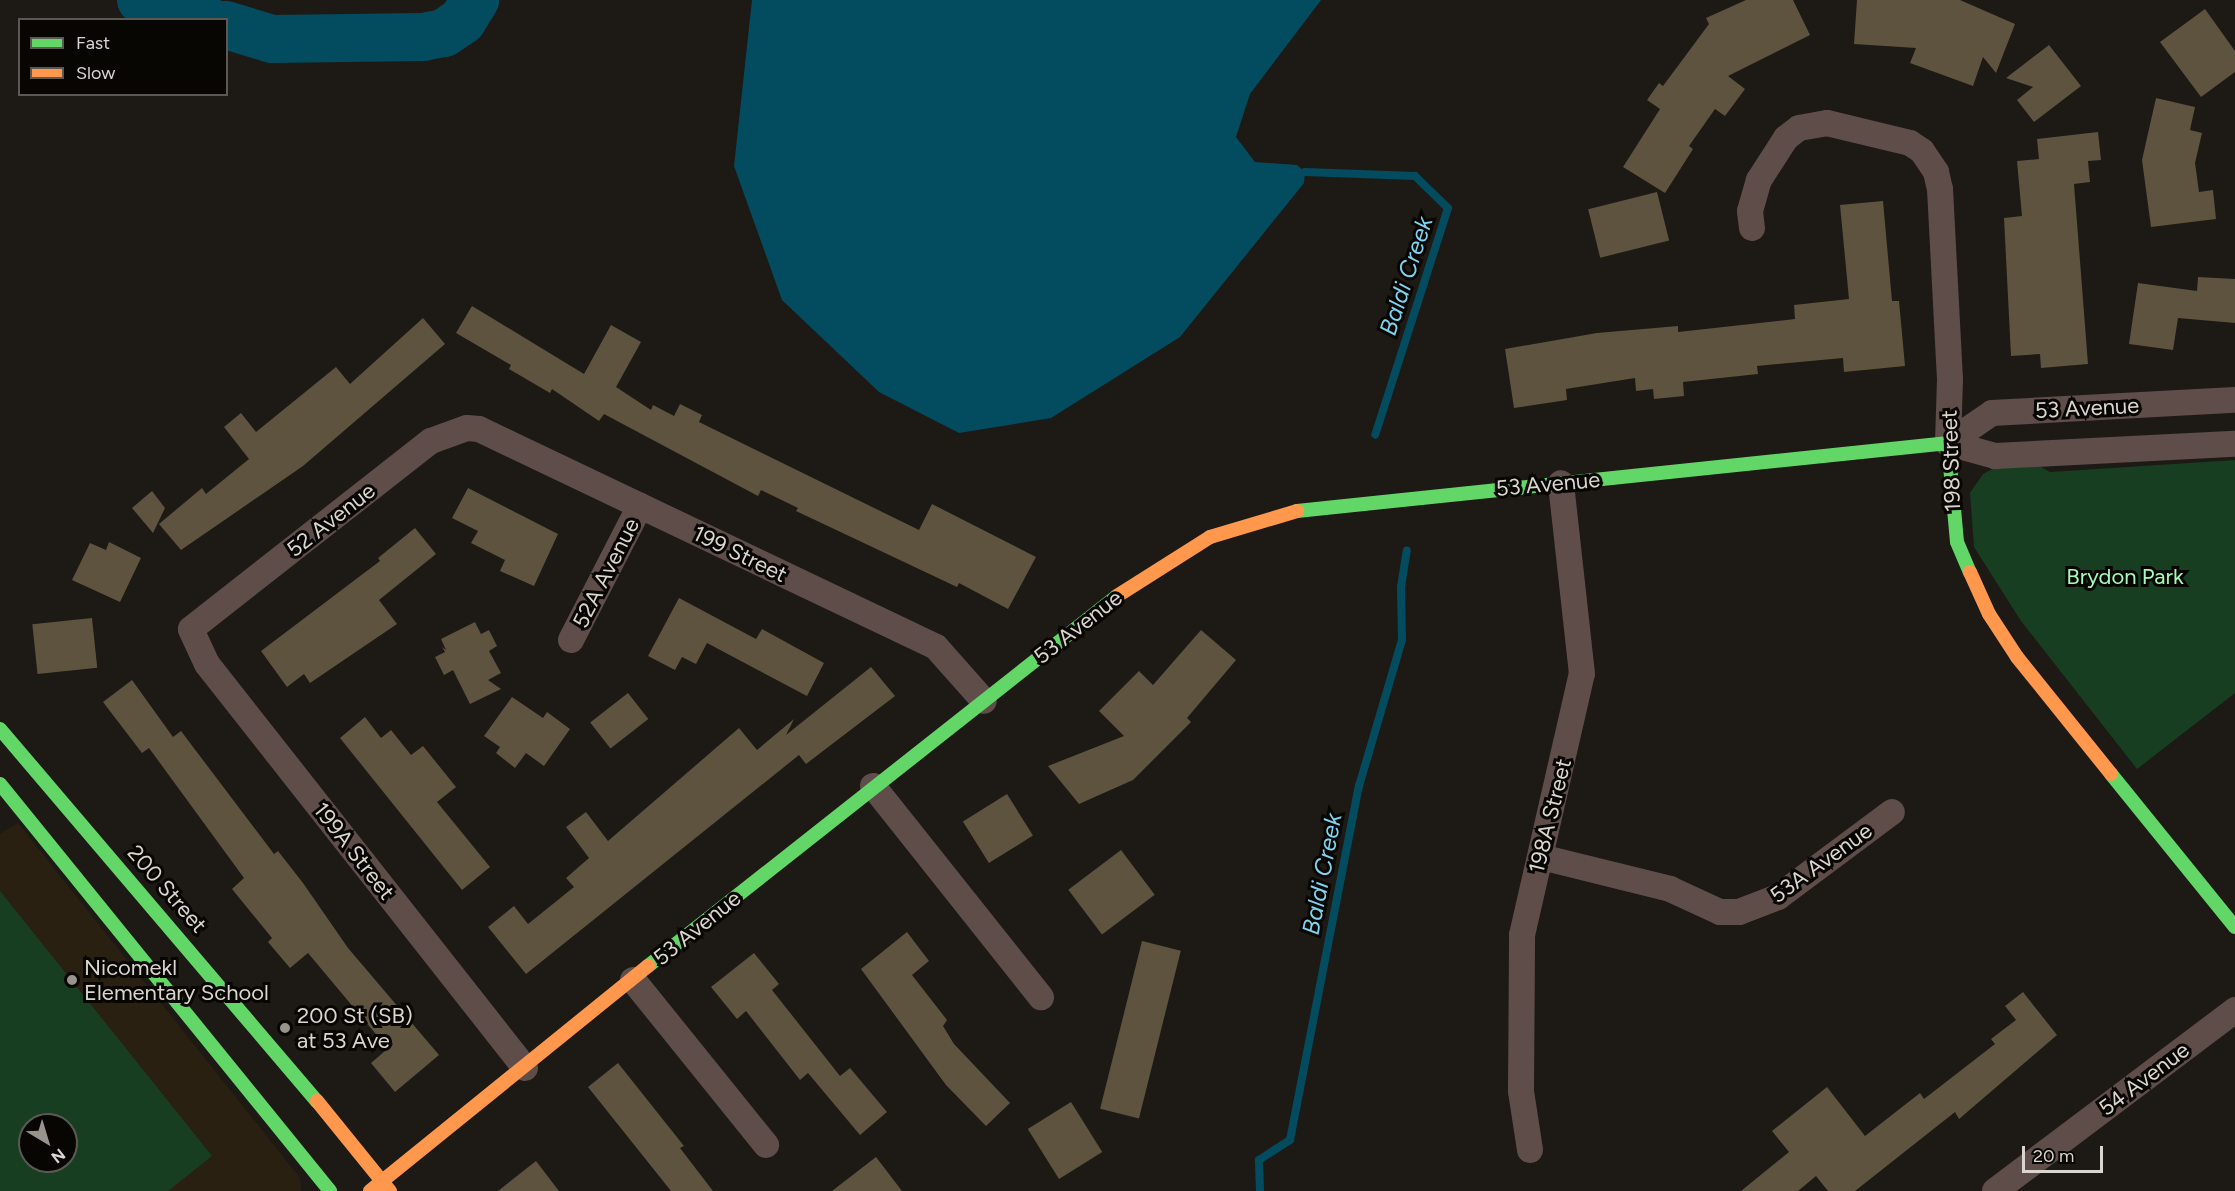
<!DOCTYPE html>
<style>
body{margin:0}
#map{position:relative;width:2235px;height:1191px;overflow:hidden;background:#1d1914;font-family:Figtree,sans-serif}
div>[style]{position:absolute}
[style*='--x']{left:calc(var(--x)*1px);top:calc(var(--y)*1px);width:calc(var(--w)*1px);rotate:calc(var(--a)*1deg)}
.built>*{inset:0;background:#2a2011}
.green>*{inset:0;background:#173e21}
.water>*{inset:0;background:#034c5f}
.stream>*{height:8px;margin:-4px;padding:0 4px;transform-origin:4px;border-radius:4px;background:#034c5f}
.river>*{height:48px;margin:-24px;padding:0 24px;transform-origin:24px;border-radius:24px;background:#034c5f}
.building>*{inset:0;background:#5e533e;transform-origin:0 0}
.street>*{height:26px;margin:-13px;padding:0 13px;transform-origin:13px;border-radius:13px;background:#5f4d4a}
.fast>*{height:14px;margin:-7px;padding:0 7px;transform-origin:7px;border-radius:7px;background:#63d668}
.slow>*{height:14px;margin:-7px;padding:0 7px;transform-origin:7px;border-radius:7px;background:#ff974d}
.dots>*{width:16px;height:16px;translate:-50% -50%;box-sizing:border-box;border:3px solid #080603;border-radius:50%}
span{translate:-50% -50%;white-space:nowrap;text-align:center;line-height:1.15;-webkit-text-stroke:6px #080603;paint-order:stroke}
.street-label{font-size:22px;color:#dad5ce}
.park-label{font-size:22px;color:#a5fbb7}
.poi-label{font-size:22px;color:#dad5ce}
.left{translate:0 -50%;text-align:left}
.water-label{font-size:24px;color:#7fd4f3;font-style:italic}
.legend{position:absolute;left:18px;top:18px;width:210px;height:78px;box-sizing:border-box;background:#080603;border:2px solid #5c5954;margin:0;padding:8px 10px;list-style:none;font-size:18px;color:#dad5ce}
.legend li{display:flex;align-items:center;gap:12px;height:30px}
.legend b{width:30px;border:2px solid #5c5954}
.north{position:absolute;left:18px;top:1113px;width:60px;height:60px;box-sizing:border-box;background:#080603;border:2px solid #5c5954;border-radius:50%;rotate:142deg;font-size:16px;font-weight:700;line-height:24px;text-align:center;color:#dad5ce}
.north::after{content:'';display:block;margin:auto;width:21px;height:27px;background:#98938d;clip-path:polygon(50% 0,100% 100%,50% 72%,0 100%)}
.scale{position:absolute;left:2022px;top:1146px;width:81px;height:27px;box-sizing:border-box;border:3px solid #dad5ce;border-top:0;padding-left:8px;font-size:18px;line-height:21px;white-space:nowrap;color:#dad5ce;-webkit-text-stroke:4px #080603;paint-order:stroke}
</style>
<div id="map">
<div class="built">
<div style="clip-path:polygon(evenodd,18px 823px,300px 1178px,301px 1191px,0 1191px,0 834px,18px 823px,30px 1125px,66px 1125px,66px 1161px,30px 1161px,30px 1125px)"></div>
</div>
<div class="green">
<div style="clip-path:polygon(2235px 460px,2235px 693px,2137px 769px,2021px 621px,1974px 547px,1970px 493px,1983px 474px,1996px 467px,2036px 464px,2050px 472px)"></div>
<div style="clip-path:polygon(evenodd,0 891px,212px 1156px,168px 1191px,0 1191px,0 891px,30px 1125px,66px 1125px,66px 1161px,30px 1161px,30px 1125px)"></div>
</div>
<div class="water">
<div style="clip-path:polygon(752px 0,1321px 0,1250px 94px,1236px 137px,1255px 162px,1297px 165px,1305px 172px,1304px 183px,1180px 337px,1051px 418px,959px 433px,879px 392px,782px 300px,734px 166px)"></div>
</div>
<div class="stream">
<div style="--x:1305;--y:172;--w:110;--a:2.1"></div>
<div style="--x:1415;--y:176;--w:46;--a:44.1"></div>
<div style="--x:1448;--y:208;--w:238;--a:107.8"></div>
<div style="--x:1260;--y:1191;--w:31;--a:-92"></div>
<div style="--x:1259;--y:1160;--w:37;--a:-33"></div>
<div style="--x:1290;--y:1140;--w:361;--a:-79"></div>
<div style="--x:1359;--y:786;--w:152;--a:-73.6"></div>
<div style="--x:1402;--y:640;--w:53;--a:-91.1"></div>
<div style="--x:1401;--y:587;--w:37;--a:-81"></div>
</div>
<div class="river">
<div style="--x:141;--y:0;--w:69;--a:16.9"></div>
<div style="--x:226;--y:25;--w:48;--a:16.9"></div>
<div style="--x:272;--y:39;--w:151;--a:-0.8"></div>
<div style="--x:423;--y:37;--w:21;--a:-11"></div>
<div style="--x:444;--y:33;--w:22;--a:-34"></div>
<div style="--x:462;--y:21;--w:25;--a:-58"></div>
</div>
<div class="building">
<div style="clip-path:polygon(1746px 0,1793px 0,1810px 35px,1728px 76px,1745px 89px,1725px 116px,1715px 109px,1689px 146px,1693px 149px,1665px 193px,1623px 167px,1660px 109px,1647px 100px,1659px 83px,1663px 86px,1709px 24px,1706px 18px)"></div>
<div style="clip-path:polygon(1857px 0,1960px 0,2015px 24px,1996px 73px,1983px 57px,1973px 86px,1910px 63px,1916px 48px,1854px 44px)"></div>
<div style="clip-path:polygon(2205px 9px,2235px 51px,2235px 72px,2201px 97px,2160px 42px)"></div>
<div style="clip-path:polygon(2049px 45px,2081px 86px,2034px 122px,2017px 100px,2033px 87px,2006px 78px)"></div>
<div style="clip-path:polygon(2156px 98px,2195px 107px,2190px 130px,2202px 133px,2195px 163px,2199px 192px,2213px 190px,2216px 219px,2151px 227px,2142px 160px)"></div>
<div style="clip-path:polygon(2098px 132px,2101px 160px,2088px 161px,2090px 182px,2074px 184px,2088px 364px,2041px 368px,2040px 354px,2011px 356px,2004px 218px,2022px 216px,2017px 161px,2039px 159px,2037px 139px)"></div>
<div style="left:1657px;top:192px;width:50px;height:71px;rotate:76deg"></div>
<div style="clip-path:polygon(1883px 201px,1892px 301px,1899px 301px,1905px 366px,1844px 372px,1843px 358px,1757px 366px,1758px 374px,1683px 382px,1684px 396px,1654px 399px,1653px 389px,1636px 391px,1635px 378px,1566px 389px,1567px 400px,1514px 408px,1505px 349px,1597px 333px,1678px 326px,1678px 332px,1795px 319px,1794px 305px,1849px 299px,1840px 205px)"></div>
<div style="clip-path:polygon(2198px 277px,2235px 279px,2235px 323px,2178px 318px,2173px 350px,2129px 344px,2138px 283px,2197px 291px)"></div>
<div style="clip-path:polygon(472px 306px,584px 374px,611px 325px,641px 342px,616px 387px,651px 410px,653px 405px,674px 416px,680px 404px,702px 415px,699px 422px,919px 530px,932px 504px,1036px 557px,1008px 609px,959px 583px,957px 587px,796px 511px,798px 508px,761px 490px,758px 496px,604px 414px,599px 421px,552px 389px,550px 393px,509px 369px,511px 365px,456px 333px)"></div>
<div style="clip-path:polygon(423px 318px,445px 344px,303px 466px,181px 550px,159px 524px,202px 488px,206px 494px,249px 459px,224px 427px,241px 413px,256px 432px,336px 367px,350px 384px)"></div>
<div style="clip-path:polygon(468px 488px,558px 534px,534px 586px,500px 571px,505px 560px,471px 543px,478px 531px,452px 518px)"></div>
<div style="clip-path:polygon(152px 491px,165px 508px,153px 533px,132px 508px)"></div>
<div style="clip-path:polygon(415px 528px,436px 554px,379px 600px,397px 624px,310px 683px,304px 674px,287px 687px,261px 651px,380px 561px,378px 558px)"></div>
<div style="clip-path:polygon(109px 542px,141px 558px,120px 602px,72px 580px,90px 543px,106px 550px)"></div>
<div style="clip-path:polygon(679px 598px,756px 639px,762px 629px,824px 663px,807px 696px,707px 643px,696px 664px,682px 657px,675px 670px,648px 656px)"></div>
<div style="left:92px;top:618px;width:50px;height:60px;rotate:84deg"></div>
<div style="clip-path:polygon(475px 622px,481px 634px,489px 630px,497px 646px,489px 651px,501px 673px,488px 680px,501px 689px,470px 704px,453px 670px,444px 675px,435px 657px,445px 652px,442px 647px,446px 650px,441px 639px)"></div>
<div style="clip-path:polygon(1201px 630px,1236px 660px,1187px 718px,1191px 722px,1133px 780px,1079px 804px,1048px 766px,1124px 736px,1099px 711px,1139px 671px,1153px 685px)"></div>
<div style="clip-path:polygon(871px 667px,895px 696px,806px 764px,799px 755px,526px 974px,488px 927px,514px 906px,528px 924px,574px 887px,566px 878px,589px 858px,566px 827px,586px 812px,608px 841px,739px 728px,757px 750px,794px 719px,786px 735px)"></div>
<div style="clip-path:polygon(132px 680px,173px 737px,181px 731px,274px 854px,278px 851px,303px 883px,348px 948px,439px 1055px,395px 1092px,371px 1063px,385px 1051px,380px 1039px,308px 953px,290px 968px,268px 942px,272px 938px,232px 889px,244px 878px,149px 748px,142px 753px,103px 702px)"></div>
<div style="left:628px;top:693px;width:33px;height:48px;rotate:52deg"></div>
<div style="clip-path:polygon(512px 697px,543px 718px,547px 712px,570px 729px,544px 766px,526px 753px,515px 768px,496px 753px,500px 747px,484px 736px)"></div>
<div style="clip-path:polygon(365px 717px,381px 738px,391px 730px,411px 755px,423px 746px,456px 787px,437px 802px,490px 867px,462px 890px,340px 738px)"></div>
<div style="left:1007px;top:794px;width:49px;height:52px;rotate:58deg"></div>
<div style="left:1121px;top:850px;width:56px;height:66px;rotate:53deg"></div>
<div style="clip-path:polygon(907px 932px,929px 961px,912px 975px,947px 1020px,943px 1026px,954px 1044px,1010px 1103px,986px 1126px,946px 1085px,861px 969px)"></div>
<div style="left:1142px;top:941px;width:40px;height:173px;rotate:14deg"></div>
<div style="clip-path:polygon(754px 953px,779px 984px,772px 990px,840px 1076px,850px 1068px,887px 1112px,860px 1135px,808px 1073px,800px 1080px,746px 1011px,737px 1019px,711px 987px)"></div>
<div style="clip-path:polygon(2023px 992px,2057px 1035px,1959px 1119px,1955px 1112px,1855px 1191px,1828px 1191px,1816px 1176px,1798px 1191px,1741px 1191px,1789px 1152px,1772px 1131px,1827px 1087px,1865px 1136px,1920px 1093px,1924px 1099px,1995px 1044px,1991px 1039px,2016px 1020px,2005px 1006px)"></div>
<div style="clip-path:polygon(618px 1063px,684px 1146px,680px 1148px,713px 1191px,671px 1191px,588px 1087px)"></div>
<div style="left:1071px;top:1102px;width:59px;height:51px;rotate:58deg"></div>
<div style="clip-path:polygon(876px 1157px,902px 1191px,832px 1191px)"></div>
<div style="clip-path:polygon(536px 1161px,559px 1191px,498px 1191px)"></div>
</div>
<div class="street">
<div style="--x:1752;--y:228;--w:17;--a:-97"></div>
<div style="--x:1750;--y:211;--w:32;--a:-74"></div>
<div style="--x:1759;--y:180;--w:50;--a:-57.3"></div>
<div style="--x:1786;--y:138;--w:16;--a:-38"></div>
<div style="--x:1799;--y:128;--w:28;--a:-10"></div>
<div style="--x:1827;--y:123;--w:85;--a:13.5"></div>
<div style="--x:1910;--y:143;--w:14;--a:34"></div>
<div style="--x:1922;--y:151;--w:25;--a:56"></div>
<div style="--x:1936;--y:172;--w:17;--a:77"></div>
<div style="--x:1940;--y:189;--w:190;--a:87"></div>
<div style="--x:1950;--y:379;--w:64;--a:91.8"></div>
<div style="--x:1948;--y:443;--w:53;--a:-34.3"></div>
<div style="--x:1992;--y:413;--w:243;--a:-3.1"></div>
<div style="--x:1948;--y:443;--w:49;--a:15.5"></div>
<div style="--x:1995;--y:456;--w:240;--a:-2.9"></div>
<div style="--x:571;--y:640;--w:151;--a:-62.8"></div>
<div style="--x:873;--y:786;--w:270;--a:51.5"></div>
<div style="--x:1541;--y:857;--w:133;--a:13.9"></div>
<div style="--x:1670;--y:889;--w:55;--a:24.7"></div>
<div style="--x:1720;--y:912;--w:19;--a:0"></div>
<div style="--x:1739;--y:912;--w:42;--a:-21"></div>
<div style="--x:1778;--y:897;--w:142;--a:-36.7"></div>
<div style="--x:633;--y:980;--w:212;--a:51.1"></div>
<div style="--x:525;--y:1068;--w:514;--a:-128.21"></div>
<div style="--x:207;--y:664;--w:38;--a:-115"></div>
<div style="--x:191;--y:629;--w:305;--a:-38.1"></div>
<div style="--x:431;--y:441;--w:38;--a:-20"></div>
<div style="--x:467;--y:428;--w:12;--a:5"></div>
<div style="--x:479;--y:429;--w:506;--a:25.5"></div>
<div style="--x:936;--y:647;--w:72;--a:48.4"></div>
<div style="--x:1530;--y:1150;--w:60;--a:-98.7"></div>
<div style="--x:1521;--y:1091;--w:156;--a:-89.6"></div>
<div style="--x:1522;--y:935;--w:268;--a:-77.1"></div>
<div style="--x:1582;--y:674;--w:192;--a:-96.3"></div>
<div style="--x:1995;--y:1191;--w:301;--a:-37"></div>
</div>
<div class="fast">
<div style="--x:1297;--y:511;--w:655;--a:-5.96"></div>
<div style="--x:1948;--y:443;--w:99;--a:84.8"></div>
<div style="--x:1957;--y:542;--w:33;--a:67"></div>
<div style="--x:0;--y:729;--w:489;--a:49.6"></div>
<div style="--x:2111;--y:774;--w:197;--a:51"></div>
<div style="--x:0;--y:784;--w:524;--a:50.96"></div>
<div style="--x:648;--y:966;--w:597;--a:-38.27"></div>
</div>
<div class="slow">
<div style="--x:1970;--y:572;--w:46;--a:65.7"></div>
<div style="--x:1989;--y:614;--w:51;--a:56.9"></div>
<div style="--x:2017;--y:657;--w:150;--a:51.2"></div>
<div style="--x:1117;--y:596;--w:110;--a:-32.4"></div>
<div style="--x:1210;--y:537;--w:91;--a:-16.6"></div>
<div style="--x:317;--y:1101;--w:116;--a:51"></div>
<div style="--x:370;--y:1191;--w:358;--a:-39"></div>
</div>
<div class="dots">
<div style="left:72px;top:980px;background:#98938d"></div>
<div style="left:285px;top:1028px;background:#98938d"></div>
</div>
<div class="street-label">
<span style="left:2087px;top:408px;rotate:-3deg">53 Avenue</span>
<span style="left:1951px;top:461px;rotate:-92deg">198 Street</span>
<span style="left:1548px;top:484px;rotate:-5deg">53 Avenue</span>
<span style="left:331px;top:520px;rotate:-38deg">52 Avenue</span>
<span style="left:740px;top:554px;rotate:26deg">199 Street</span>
<span style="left:606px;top:573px;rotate:-63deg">52A Avenue</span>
<span style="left:1078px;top:627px;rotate:-38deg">53 Avenue</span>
<span style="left:1550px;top:816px;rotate:-76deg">198A Street</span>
<span style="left:354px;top:851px;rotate:52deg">199A Street</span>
<span style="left:1821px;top:863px;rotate:-36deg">53A Avenue</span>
<span style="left:167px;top:889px;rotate:49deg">200 Street</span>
<span style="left:697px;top:928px;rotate:-39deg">53 Avenue</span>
<span style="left:2144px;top:1079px;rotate:-37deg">54 Avenue</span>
</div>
<div class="park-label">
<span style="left:2125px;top:577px">Brydon Park</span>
</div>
<div class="poi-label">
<span class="left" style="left:84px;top:980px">Nicomekl<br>Elementary School</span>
<span class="left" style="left:297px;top:1028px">200 St (SB)<br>at 53 Ave</span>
</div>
<div class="water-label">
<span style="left:1406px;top:276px;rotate:-72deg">Baldi Creek</span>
<span style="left:1322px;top:874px;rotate:-79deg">Baldi Creek</span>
</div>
<ul class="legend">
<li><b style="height:8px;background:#63d668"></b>Fast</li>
<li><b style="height:8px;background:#ff974d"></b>Slow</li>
</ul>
<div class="north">N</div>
<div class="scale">20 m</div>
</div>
